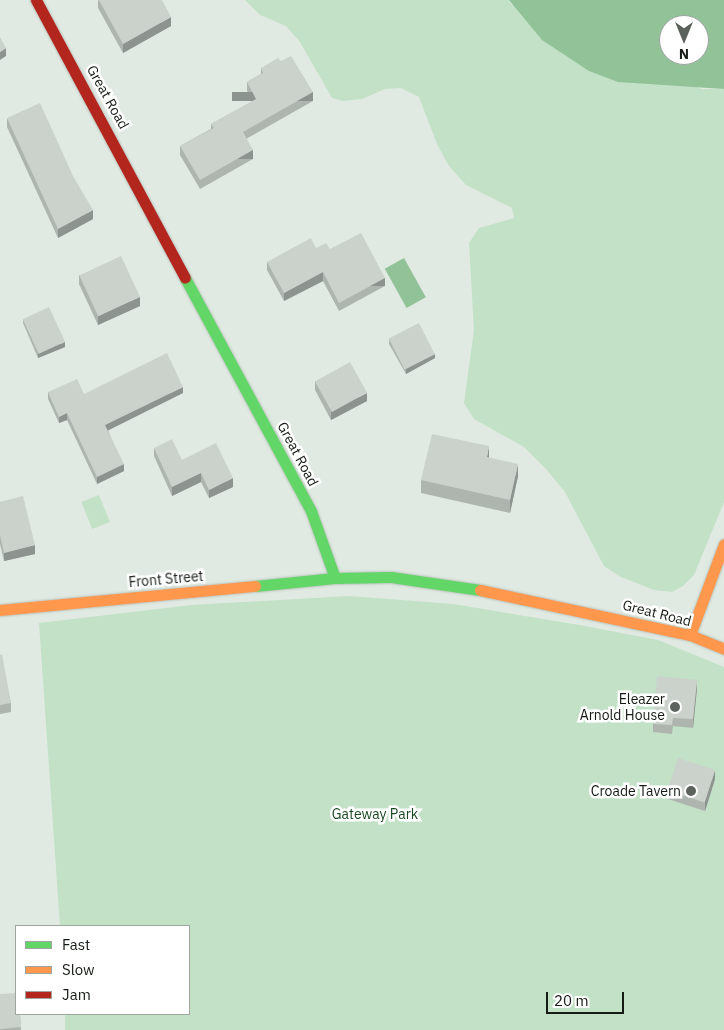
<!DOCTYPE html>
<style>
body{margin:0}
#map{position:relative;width:724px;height:1030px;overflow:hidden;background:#e0eae2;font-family:"IBM Plex Sans",sans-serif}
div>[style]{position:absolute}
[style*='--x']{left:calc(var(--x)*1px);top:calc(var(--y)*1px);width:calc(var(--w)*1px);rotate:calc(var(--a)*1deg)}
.green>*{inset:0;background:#c2e1c6;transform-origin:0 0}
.water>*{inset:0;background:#91c298;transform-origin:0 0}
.roads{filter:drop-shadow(0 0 1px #bcc4be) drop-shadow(0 0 1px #bcc4be)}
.fast>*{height:11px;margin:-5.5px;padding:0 5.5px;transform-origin:5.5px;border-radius:5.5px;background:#63d668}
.slow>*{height:11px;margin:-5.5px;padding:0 5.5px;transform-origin:5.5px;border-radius:5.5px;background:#ff974d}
.jam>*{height:11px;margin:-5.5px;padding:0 5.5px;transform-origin:5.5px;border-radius:5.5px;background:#b3261e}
.wall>*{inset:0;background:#aeb5af}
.shaded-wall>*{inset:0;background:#8d938e;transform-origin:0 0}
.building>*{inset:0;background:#cad2cb;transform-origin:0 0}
.dots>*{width:14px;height:14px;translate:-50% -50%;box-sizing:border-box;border:2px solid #fff;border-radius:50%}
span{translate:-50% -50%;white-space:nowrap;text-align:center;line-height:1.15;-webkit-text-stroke:5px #fff;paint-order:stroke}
.street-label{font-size:14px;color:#141a14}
.poi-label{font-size:14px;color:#141a14}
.right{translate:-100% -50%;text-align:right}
.park-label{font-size:14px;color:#194822}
.legend{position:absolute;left:15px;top:925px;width:175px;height:90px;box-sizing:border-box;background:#fff;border:1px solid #a1a3a1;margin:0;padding:6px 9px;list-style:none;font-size:15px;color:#141a14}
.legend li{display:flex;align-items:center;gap:10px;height:25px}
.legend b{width:25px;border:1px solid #a1a3a1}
.north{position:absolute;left:659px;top:15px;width:50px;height:50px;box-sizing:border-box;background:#fff;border:1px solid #a1a3a1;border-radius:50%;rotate:180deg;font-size:14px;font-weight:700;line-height:20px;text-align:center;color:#141a14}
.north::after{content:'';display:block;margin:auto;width:18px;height:22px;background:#5b635c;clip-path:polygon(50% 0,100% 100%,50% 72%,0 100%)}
.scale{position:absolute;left:546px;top:992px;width:78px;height:22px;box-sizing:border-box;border:2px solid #141a14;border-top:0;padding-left:6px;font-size:15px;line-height:18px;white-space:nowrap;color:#141a14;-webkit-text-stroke:4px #fff;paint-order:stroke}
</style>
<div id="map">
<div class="green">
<div style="clip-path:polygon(245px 0,509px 0,511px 4px,702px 89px,724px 89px,724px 502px,694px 575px,683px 586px,672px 592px,654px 590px,619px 576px,604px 566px,565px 492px,546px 469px,524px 447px,474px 419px,464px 403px,474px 330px,469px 243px,479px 228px,514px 218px,512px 208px,466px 185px,449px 166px,437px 144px,419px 97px,401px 88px,385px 89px,362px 99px,343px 101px,332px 98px,300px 42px,286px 26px,260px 15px)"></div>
<div style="left:99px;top:495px;width:29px;height:19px;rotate:68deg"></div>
<div style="clip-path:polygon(349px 596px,453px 604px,579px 625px,658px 640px,724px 667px,724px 1030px,65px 1030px,65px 1014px,189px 1014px,189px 926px,60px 926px,39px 623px,192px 605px)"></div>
</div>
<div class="water">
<div style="clip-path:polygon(evenodd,509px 0,724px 0,724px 89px,618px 82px,589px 71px,542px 40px,509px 0,669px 25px,699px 25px,699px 55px,669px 55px,669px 25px)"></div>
<div style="left:404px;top:258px;width:45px;height:22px;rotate:61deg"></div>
</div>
<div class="roads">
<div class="fast">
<div style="--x:185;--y:278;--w:265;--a:61.6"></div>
<div style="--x:311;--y:511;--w:71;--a:70.3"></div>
<div style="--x:255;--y:586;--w:80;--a:-5.7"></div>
<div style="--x:335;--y:578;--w:56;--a:-1"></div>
<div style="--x:391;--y:577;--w:90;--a:8.3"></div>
</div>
<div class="slow">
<div style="--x:480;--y:590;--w:215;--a:12.1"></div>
<div style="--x:690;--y:635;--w:37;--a:22"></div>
<div style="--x:0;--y:610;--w:256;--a:-5.4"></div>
<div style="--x:690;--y:635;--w:97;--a:-69.5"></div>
</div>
<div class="jam">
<div style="--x:36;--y:0;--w:315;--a:61.8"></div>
</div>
</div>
<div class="wall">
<div style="clip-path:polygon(98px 0,171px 26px,123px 53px,98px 8px)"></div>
<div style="clip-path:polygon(261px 68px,313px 101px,246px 139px,253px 159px,200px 189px,180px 155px,180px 146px,211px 129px,211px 124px,253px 101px,247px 91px,247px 82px,261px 74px)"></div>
<div style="clip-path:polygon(7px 118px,93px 219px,58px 238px,7px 127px)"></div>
<div style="clip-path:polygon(316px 248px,330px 249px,385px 286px,339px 311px,323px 281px,284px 301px,267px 270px,267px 262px)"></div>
<div style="clip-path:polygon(79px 275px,140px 306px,98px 325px,79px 284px)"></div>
<div style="clip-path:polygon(23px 319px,65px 347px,38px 358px,23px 323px)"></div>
<div style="clip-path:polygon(389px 339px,435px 358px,406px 374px,389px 344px)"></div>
<div style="clip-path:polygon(315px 381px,367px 401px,331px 420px,315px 390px)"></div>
<div style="clip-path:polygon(48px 392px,84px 394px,183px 393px,108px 430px,124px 471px,97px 484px,67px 420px,59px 423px,48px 399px)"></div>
<div style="clip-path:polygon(154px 448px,182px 460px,233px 487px,209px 498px,201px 482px,172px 496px,154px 456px)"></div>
<div style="clip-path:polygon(518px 476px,510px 513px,421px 493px,421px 480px)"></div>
<div style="clip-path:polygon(0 502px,35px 554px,4px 561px,0 544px)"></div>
<div style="clip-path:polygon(0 655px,11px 703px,11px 712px,0 714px)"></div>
<div style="clip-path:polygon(697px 688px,693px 728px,673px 726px,672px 734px,653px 732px,653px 724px)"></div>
<div style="clip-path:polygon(715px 779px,705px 811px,668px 799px,668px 791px)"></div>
<div style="clip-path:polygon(0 994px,20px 1014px,21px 1030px,0 1030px)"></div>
</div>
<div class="shaded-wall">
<div style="clip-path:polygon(171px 17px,171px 26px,123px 53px,123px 44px)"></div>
<div style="clip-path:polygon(6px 48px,6px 56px,0 60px,0 52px)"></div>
<div style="left:313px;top:92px;width:9px;height:81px;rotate:90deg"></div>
<div style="left:253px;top:150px;width:9px;height:61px;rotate:90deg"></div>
<div style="clip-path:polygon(93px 210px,93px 219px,58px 238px,58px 229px)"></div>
<div style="clip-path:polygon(323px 272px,323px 281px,284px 301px,284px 293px)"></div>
<div style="left:385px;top:278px;width:8px;height:52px;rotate:90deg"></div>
<div style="clip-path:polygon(140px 297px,140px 306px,98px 325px,98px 316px)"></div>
<div style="clip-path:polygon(65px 342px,65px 347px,38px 358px,38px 354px)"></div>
<div style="clip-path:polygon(435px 354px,435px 358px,406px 374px,406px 369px)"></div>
<div style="clip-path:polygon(183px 387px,183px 393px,105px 432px,105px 425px)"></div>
<div style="clip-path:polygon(367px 393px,367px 401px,331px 420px,331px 412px)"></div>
<div style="clip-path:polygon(67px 413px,67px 420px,59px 423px,59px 417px)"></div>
<div style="clip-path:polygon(489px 446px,489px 459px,487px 457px)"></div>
<div style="clip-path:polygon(124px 464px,124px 471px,97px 484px,97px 477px)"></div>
<div style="clip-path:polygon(518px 464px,518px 476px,510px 513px,510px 500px)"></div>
<div style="clip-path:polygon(201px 473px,201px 482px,172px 496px,172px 487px)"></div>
<div style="clip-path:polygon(233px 478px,233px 487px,209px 498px,209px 490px)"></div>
<div style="clip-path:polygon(35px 545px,35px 554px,4px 561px,4px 553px)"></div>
<div style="clip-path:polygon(697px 680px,697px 688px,693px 728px,693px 719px)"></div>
<div style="clip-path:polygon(715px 770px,715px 779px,705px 811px,705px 802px)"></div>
</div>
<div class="building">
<div style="clip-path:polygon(99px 0,162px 0,171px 17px,123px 44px)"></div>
<div style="clip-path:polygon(0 37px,6px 48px,0 52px)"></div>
<div style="clip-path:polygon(291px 56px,313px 92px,243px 132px,253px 150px,200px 180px,180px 146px,214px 128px,211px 124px,256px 99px,247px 82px,263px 73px,261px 68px,278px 58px,281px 61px)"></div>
<div style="clip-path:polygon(40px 103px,73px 176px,93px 210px,58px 229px,7px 118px)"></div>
<div style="clip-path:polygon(361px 233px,385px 278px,339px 303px,323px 272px,284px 293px,267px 262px,311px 238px,316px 248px,326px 243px,330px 249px)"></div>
<div style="left:121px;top:256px;width:45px;height:46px;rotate:65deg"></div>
<div style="left:49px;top:307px;width:38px;height:29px;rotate:65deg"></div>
<div style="left:419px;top:323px;width:35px;height:34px;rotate:63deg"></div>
<div style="clip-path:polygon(167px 353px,183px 387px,105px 425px,124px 464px,97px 477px,67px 413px,59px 417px,48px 392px,77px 379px,84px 394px)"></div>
<div style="left:350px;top:362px;width:35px;height:40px;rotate:61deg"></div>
<div style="clip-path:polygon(432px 434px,489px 446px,487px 457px,518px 464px,510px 500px,421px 480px)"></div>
<div style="clip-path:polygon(172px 439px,182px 460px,216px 443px,233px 478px,209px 490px,201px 473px,172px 487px,154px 448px)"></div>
<div style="clip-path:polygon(23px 496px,35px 545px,4px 553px,0 535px,0 502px)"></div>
<div style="clip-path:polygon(2px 654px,11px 703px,0 705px,0 655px)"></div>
<div style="clip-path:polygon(657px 676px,697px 680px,693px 719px,673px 718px,672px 725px,653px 724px)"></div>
<div style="left:678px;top:758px;width:39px;height:34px;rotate:18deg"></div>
<div style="clip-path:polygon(16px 993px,16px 1014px,20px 1014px,21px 1027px,0 1029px,0 994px)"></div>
</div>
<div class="dots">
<div style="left:675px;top:707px;background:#5b635c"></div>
<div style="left:691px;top:791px;background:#5b635c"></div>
</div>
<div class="street-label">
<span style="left:108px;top:97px;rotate:61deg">Great Road</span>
<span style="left:298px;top:454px;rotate:62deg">Great Road</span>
<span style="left:166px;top:579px;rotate:-5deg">Front Street</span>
<span style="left:657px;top:613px;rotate:14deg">Great Road</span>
</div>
<div class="poi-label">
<span class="right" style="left:665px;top:707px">Eleazer<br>Arnold House</span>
<span class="right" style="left:681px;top:791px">Croade Tavern</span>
</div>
<div class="park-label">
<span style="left:375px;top:814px">Gateway Park</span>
</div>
<ul class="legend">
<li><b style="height:6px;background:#63d668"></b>Fast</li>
<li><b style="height:6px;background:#ff974d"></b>Slow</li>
<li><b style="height:6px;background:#b3261e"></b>Jam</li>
</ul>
<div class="north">N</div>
<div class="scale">20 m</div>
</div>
